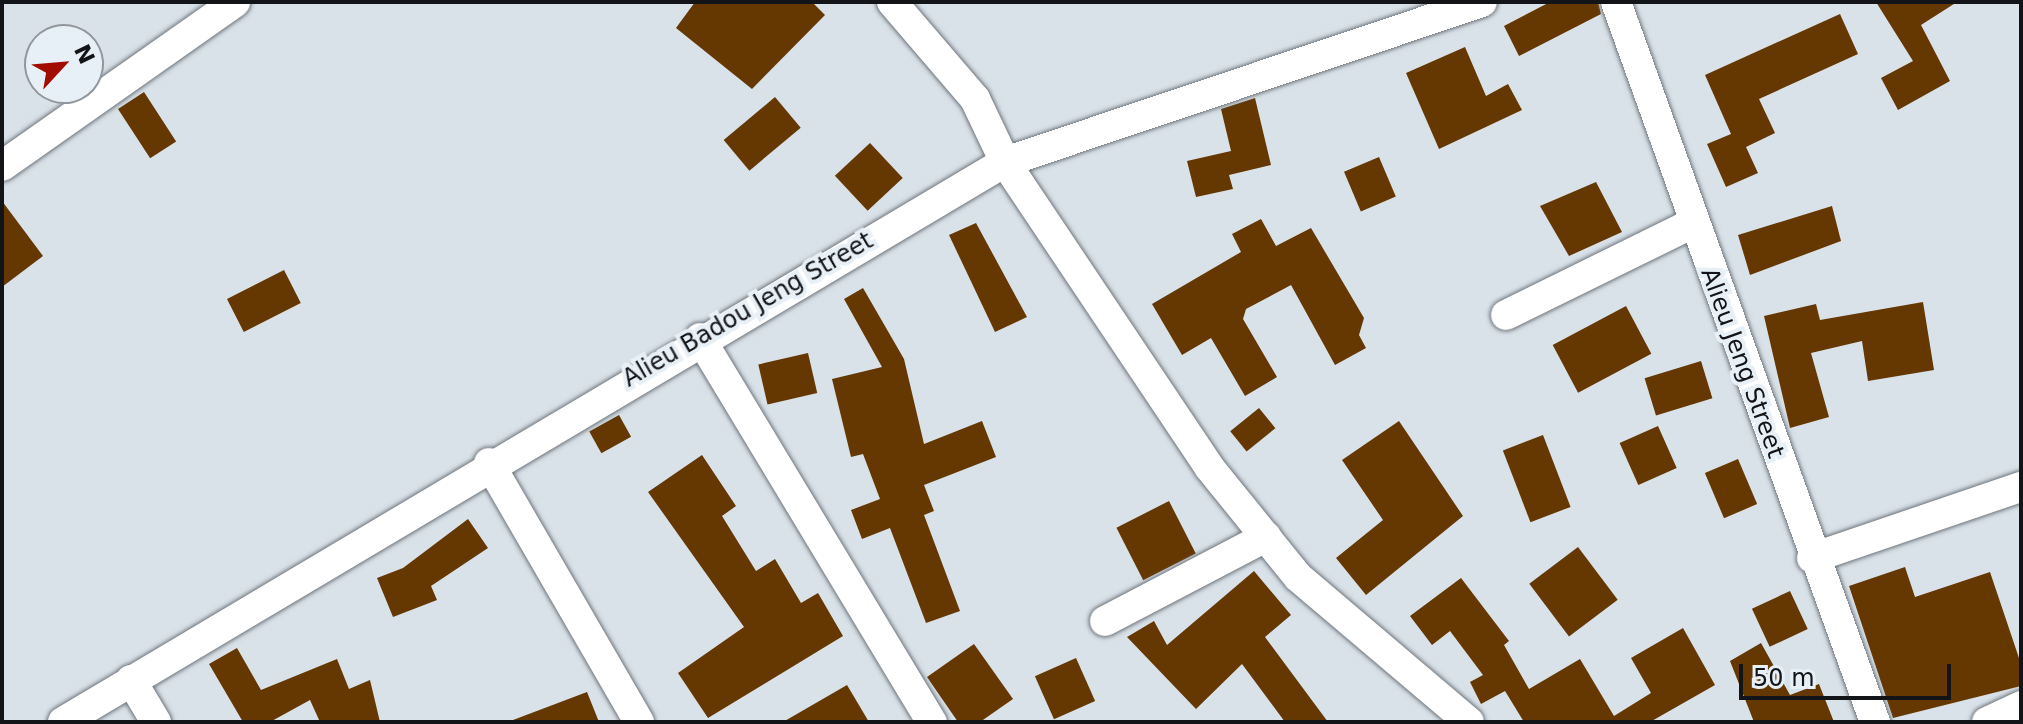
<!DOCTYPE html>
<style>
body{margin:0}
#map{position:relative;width:2023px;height:724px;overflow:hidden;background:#dae2e9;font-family:"DejaVu Sans",sans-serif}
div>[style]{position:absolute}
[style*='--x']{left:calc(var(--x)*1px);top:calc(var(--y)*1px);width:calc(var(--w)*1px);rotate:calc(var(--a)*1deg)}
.building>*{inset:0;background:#653701;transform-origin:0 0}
.roads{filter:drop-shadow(0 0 2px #6e757c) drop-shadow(0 0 2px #6e757c)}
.minor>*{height:30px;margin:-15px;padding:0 15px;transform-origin:15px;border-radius:15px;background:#fff}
span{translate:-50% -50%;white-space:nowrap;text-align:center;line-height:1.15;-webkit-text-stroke:8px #e7eff7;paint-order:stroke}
.street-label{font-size:24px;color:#121417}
.frame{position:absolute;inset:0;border:4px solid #121417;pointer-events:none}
.north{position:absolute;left:24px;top:24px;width:80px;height:80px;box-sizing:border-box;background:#e7eff7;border:2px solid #92979d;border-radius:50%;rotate:64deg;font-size:22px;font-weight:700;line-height:32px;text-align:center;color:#121417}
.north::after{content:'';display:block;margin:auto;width:28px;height:36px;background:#a20b00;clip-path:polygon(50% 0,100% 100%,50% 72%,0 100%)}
.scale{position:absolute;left:1739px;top:664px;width:212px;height:36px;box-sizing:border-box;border:4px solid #121417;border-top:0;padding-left:10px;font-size:24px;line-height:28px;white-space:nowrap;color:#121417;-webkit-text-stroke:6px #e7eff7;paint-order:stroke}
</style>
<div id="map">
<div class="building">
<div style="clip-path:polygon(695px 2px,812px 2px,825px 15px,752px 89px,676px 28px)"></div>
<div style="clip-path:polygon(1550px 2px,1598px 2px,1601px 14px,1519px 56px,1504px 26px)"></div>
<div style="clip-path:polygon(1876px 2px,1957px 2px,1921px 25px,1950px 81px,1898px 110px,1881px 78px,1913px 61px)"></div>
<div style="clip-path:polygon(1840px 14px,1858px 54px,1759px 99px,1775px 133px,1746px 147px,1758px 173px,1726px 187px,1707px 144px,1731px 134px,1705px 75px)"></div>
<div style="clip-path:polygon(1465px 47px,1486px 96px,1508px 84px,1522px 110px,1439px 149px,1406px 73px)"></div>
<div style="left:144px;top:92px;width:59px;height:31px;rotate:57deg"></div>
<div style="left:775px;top:97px;width:40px;height:67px;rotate:50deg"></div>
<div style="clip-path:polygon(1255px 98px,1271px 165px,1229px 175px,1233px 189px,1196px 197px,1187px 161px,1231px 151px,1221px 109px)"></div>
<div style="left:870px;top:143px;width:48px;height:48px;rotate:47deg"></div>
<div style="left:1379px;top:157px;width:43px;height:38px;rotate:67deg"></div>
<div style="clip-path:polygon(1596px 182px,1622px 232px,1569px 256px,1540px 206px)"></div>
<div style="clip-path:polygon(2px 201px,43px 256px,2px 287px)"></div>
<div style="clip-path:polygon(1832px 206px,1841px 241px,1750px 275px,1738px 235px)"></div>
<div style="clip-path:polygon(1261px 219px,1276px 246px,1311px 228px,1364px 318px,1359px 335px,1366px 348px,1335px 365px,1291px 285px,1246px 309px,1243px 319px,1277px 377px,1245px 396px,1211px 338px,1182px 355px,1152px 304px,1241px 252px,1232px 234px)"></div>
<div style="clip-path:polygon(976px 223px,1027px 317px,995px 332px,949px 235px)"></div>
<div style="left:284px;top:270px;width:37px;height:64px;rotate:63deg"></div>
<div style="clip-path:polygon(863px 288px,904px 359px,924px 444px,982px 421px,996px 457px,924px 485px,934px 511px,924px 515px,960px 611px,926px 623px,890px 528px,862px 539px,851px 510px,880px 499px,863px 454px,851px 457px,832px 379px,882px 367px,844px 299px)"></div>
<div style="clip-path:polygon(1923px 302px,1934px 370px,1868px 381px,1862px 341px,1811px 353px,1829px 417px,1790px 428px,1764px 316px,1816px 304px,1820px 320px)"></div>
<div style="left:1626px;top:306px;width:54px;height:83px;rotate:62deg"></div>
<div style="left:808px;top:353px;width:41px;height:51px;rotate:77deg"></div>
<div style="left:1701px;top:361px;width:39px;height:59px;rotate:73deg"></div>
<div style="left:1259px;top:408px;width:26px;height:37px;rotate:51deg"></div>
<div style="left:619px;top:415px;width:25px;height:34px;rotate:61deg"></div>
<div style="clip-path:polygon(1399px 421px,1463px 516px,1366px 595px,1336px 558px,1383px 520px,1342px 460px)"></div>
<div style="left:1658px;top:426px;width:46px;height:42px;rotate:66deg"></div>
<div style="left:1543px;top:435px;width:77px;height:43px;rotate:69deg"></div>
<div style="clip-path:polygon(702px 455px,736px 506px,722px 516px,756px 571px,775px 559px,801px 603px,818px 593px,843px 636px,708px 718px,678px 673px,744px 627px,648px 492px)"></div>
<div style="left:1738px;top:459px;width:49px;height:36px;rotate:67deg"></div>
<div style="left:1169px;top:501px;width:59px;height:59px;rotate:63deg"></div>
<div style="clip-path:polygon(468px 519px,488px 548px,431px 586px,437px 600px,393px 617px,377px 578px,403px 568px)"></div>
<div style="left:1578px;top:547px;width:66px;height:61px;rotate:53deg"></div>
<div style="clip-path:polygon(1905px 567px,1915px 597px,1990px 572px,2021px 664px,2021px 686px,1893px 718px,1849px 586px)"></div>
<div style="clip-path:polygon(1254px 571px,1291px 615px,1265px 637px,1328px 722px,1285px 722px,1242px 664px,1196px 709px,1127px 637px,1154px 621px,1167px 645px)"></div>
<div style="clip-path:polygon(1461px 578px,1509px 641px,1504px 645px,1529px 689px,1580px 659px,1614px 716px,1651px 693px,1631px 658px,1683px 628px,1715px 685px,1650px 722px,1524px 722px,1505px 691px,1481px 704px,1470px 682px,1483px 675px,1450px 631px,1432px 645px,1410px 616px)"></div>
<div style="left:1790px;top:591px;width:42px;height:42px;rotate:65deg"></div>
<div style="clip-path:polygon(1761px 643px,1790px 695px,1819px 684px,1834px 722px,1754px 722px,1730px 661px)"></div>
<div style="clip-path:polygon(974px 644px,1013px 699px,980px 722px,958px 722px,927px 677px)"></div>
<div style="clip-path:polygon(237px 648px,261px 690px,337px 659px,349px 689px,370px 680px,380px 722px,320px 722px,310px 700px,270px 722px,243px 722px,209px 664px)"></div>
<div style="left:1076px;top:658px;width:47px;height:45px;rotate:66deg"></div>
<div style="clip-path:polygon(847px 685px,869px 722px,783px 722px)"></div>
<div style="clip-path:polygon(587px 692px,599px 722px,514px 722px,513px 720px)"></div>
</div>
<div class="roads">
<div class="minor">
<div style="--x:892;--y:2;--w:128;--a:49.4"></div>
<div style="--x:975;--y:99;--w:70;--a:64.5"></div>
<div style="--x:1005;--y:162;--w:367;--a:56.2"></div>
<div style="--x:1209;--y:467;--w:141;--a:51"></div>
<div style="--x:1298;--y:577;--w:224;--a:40.3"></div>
<div style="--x:1616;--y:2;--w:765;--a:70.22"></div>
<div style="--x:2;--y:166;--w:285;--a:-35.1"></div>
<div style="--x:1506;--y:315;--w:206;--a:-26.2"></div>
<div style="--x:700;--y:338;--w:449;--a:58.9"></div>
<div style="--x:489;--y:463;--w:299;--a:59.9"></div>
<div style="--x:1812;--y:558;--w:221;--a:-18.8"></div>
<div style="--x:1105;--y:621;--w:182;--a:-27.6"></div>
<div style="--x:131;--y:680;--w:49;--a:59.2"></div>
<div style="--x:63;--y:722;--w:1096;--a:-30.73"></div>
<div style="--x:1005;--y:162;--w:503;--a:-18.54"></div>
<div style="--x:1987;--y:722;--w:38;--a:-25"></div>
</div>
</div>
<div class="street-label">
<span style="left:748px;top:310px;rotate:-30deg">Alieu Badou Jeng Street</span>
<span style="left:1742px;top:363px;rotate:70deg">Alieu Jeng Street</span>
</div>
<div class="frame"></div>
<div class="north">N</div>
<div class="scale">50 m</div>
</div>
